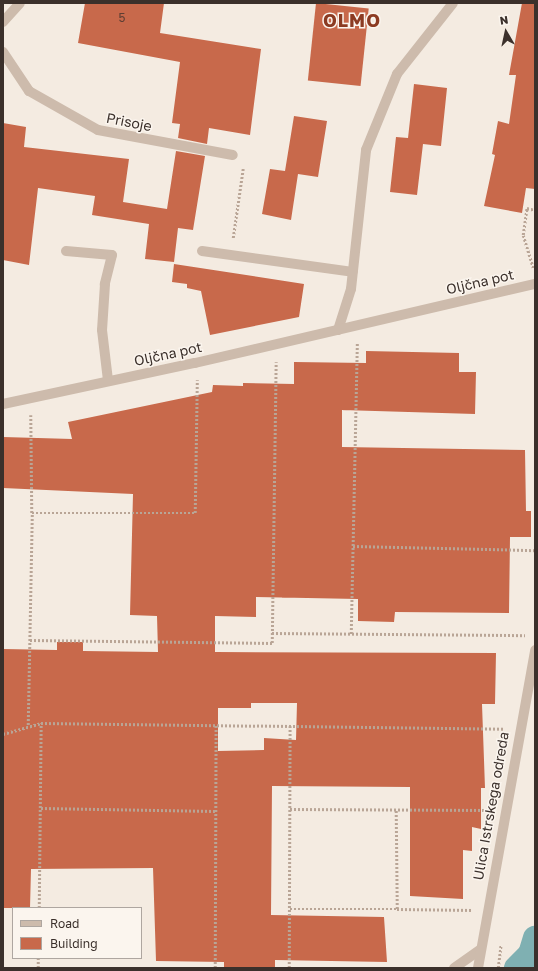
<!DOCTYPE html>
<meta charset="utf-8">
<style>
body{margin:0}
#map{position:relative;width:538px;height:971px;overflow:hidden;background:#f4ebe1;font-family:"Golos Text",sans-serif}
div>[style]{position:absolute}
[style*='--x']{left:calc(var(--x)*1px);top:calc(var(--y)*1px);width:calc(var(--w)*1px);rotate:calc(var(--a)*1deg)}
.canal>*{height:24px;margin:-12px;padding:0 12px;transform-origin:12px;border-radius:12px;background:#7fb0b2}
.building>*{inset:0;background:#c8694b;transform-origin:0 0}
.path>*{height:2.5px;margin-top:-1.25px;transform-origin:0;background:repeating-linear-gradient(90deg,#b9a596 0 2px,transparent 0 4px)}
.minor>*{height:10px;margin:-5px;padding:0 5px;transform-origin:5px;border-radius:5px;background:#cdbbac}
span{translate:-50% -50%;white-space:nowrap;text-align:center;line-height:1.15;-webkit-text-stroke:3px #fbf5ee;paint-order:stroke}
.number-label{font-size:12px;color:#5e3e33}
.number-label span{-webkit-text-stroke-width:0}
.street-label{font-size:14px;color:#3b302b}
.district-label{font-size:18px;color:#8c3b22;font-weight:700;letter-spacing:1px}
.frame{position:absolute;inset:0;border:4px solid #3b302b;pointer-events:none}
.legend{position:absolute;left:12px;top:907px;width:130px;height:52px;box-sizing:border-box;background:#fbf5ee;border:1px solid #aea6a0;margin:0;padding:5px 7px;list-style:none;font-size:12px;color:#3b302b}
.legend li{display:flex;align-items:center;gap:8px;height:20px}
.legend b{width:20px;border:1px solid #aea6a0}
.north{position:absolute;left:486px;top:12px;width:40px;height:40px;-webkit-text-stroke:3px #fbf5ee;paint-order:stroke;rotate:351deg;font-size:11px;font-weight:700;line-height:16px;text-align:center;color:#3b302b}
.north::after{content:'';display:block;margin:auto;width:14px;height:18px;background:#3b302b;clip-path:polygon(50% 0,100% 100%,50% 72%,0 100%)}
</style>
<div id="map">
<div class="canal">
<div style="--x:516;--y:968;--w:20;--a:-45"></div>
<div style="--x:530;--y:954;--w:17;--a:-73"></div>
</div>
<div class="building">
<div style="clip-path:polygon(85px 3px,164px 3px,160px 33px,261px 49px,250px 135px,209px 128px,207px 144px,178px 138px,180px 124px,172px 123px,180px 62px,78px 43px)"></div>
<div style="left:316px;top:3px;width:53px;height:78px;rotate:6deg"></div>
<div style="clip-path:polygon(522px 3px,535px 3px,535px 189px,526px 188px,522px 213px,484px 206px,495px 155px,492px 154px,498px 121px,509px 124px,516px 75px,509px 75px)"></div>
<div style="clip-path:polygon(414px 84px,447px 88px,441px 146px,423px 144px,417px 195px,390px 192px,396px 137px,408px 138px)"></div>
<div style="clip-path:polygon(294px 116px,327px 121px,318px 177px,298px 174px,291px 220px,262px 214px,270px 169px,285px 171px)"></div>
<div style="clip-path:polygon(3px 123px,26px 127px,24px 147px,129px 159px,123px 202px,167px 209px,176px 151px,205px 156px,193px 230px,178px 228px,174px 262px,145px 259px,149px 224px,92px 215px,95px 196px,38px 188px,29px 265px,3px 260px)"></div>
<div style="clip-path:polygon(174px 264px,304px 284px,299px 317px,210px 335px,201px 291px,187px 288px,187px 284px,172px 282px)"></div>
<div style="clip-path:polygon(evenodd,366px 351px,459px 353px,459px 372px,476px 372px,475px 414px,342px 410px,342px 447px,525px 450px,526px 511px,531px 511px,531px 537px,510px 537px,509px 613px,395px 612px,394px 622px,358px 621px,358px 599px,256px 597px,256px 617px,215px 616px,215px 652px,496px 653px,495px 704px,482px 704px,485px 788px,481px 788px,481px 829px,472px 827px,472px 851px,463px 850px,463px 899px,410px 896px,410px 787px,272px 786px,271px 915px,384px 917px,387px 962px,275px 960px,275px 968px,224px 968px,224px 962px,156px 961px,153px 868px,31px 869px,30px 908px,3px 908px,3px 649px,57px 650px,57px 642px,83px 642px,83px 651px,158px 652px,157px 616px,130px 615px,133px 494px,3px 488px,3px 437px,72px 439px,68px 422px,212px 392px,213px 385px,243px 386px,243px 383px,294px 384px,294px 362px,366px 363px,366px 351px,251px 703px,297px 703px,296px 740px,264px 738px,264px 750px,218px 751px,218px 708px,251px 708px,251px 703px)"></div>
</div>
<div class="path">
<div style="--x:233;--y:238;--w:70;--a:-81.8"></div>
<div style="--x:533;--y:268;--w:34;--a:-107"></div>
<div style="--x:523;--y:235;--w:27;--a:-82"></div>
<div style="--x:527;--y:208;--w:8;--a:14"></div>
<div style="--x:31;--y:415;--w:98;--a:89.4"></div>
<div style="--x:353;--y:546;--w:182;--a:1.3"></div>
<div style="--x:272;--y:633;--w:253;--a:0.5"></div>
<div style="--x:351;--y:634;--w:292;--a:-88.8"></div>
<div style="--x:30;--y:640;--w:242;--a:0.7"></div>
<div style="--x:272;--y:643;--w:281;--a:-89.2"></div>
<div style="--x:28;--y:725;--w:212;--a:-88.9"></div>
<div style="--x:32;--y:513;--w:163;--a:0"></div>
<div style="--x:195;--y:513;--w:133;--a:-89.1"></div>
<div style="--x:3;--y:734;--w:40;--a:-16"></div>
<div style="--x:41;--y:723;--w:464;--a:0.7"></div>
<div style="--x:41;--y:808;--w:174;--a:1"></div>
<div style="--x:290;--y:809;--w:199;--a:0.3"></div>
<div style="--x:39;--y:908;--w:185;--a:-89.4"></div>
<div style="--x:290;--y:909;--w:107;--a:0"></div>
<div style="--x:397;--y:909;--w:100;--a:-90.6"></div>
<div style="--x:397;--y:909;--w:76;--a:0.8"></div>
<div style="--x:38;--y:968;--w:10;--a:-90"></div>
<div style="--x:215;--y:968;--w:243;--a:-89.8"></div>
<div style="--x:289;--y:968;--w:242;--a:-89.8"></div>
<div style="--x:498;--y:968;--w:23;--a:-83"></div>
</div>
<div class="minor">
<div style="--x:3;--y:22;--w:25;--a:-48"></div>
<div style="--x:3;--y:52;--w:47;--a:56.3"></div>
<div style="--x:29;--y:91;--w:79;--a:29.5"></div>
<div style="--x:98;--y:130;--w:137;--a:10.5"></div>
<div style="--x:66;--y:251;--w:46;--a:5"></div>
<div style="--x:112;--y:255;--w:30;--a:104"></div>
<div style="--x:105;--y:284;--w:46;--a:93.7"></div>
<div style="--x:102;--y:330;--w:50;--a:83.2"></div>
<div style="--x:202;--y:251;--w:152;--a:7.9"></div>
<div style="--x:338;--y:330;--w:43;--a:-72.4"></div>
<div style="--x:351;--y:289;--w:140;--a:-83.8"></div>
<div style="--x:366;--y:150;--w:82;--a:-67.8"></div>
<div style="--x:397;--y:74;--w:90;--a:-51.7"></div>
<div style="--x:3;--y:404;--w:196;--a:-12.1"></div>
<div style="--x:195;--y:363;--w:349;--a:-13.1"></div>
<div style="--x:454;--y:968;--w:32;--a:-35"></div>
<div style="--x:478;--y:968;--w:323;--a:-79.8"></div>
</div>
<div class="number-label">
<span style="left:122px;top:18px">5</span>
</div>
<div class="street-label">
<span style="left:129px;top:122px;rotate:11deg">Prisoje</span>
<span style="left:480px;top:282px;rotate:-13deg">Oljčna pot</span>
<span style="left:168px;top:354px;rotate:-12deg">Oljčna pot</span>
<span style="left:491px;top:806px;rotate:-80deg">Ulica Istrskega odreda</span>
</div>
<div class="district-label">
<span style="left:352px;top:20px">OLMO</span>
</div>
<div class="frame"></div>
<ul class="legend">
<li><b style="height:5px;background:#cdbbac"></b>Road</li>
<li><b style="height:11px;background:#c8694b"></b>Building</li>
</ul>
<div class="north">N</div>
</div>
